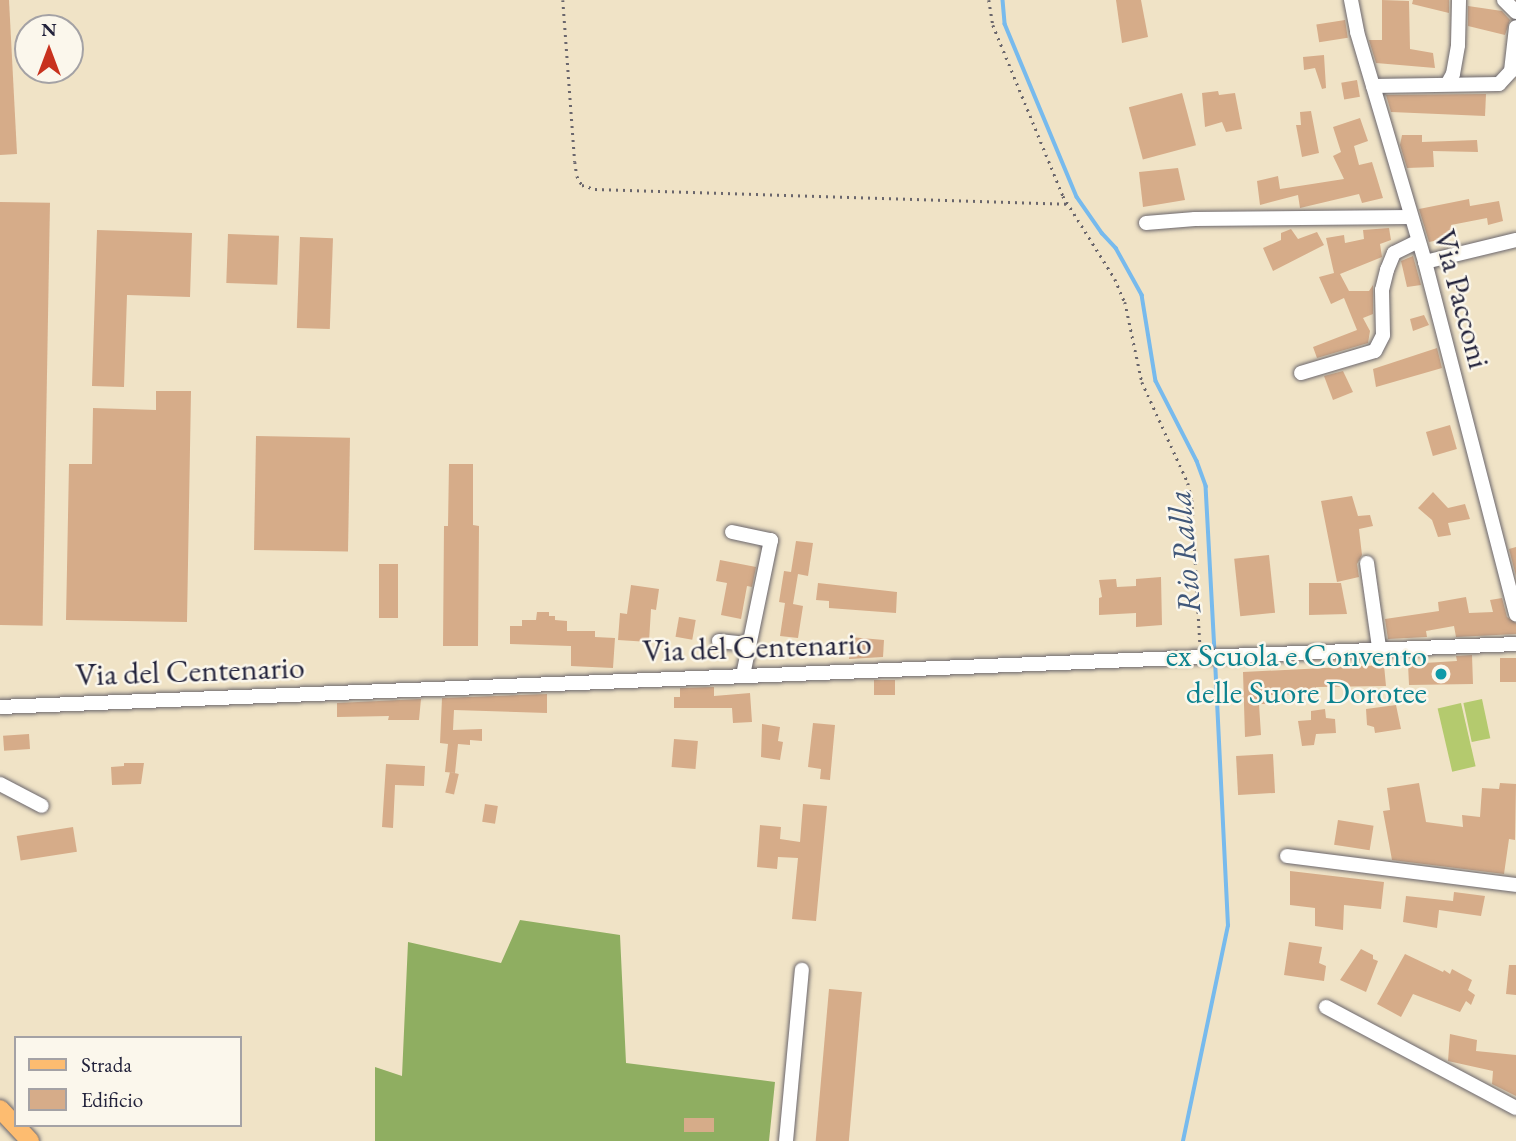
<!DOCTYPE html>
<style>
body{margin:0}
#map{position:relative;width:1516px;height:1141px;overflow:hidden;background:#f0e3c6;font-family:"EB Garamond",serif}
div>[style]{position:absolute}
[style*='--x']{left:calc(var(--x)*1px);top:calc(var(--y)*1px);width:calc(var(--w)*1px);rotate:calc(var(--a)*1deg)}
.green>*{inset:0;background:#b4ca6e;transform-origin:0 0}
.forest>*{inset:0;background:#8fae61}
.stream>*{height:3.5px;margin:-1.75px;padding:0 1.75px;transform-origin:1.75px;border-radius:1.75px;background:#77baed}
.building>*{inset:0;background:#d6ac89;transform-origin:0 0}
.path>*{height:2.5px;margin-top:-1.25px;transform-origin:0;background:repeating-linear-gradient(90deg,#6a666c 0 2px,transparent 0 7px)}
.roads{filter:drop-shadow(0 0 2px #6a666c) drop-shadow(0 0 2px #6a666c)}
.minor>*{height:14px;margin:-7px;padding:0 7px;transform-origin:7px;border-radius:7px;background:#fff}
.major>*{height:18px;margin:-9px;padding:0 9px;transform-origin:9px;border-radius:9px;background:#fdbc70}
.dots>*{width:19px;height:19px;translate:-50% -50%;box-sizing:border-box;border:4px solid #fbf7ec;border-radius:50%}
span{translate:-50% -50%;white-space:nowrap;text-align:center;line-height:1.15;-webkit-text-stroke:5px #fbf7ec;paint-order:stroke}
.street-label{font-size:32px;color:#22223b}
.culture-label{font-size:32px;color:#0d838f}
.right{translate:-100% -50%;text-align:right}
.water-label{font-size:33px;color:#405779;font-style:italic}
.legend{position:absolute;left:14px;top:1036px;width:228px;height:91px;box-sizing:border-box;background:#fbf7ec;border:2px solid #a4a2a5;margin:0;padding:9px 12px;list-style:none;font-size:21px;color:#22223b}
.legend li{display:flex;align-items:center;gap:14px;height:35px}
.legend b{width:35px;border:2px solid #a4a2a5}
.north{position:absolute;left:14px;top:14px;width:70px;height:70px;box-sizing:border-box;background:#fbf7ec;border:2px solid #a4a2a5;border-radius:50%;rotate:0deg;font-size:19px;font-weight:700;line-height:28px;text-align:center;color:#22223b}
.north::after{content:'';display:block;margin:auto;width:24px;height:32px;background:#c8321e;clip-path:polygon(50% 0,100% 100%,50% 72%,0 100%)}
</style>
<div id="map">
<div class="green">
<div style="left:1482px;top:699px;width:40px;height:19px;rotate:78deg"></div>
<div style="left:1461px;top:703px;width:65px;height:24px;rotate:77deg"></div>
</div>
<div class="forest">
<div style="clip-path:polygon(520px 920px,620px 935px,626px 1063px,775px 1082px,769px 1141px,375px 1141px,375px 1067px,402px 1076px,408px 942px,501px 963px)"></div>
</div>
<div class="stream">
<div style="--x:1003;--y:0;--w:24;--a:85"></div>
<div style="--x:1005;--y:24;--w:187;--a:67.4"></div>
<div style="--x:1077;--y:197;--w:44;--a:55.2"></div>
<div style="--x:1102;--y:233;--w:21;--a:47"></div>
<div style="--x:1116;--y:248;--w:54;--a:61"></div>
<div style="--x:1142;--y:295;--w:87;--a:80.8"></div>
<div style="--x:1156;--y:381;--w:90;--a:62.9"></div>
<div style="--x:1197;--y:461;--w:27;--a:70"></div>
<div style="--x:1206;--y:486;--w:168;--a:86.9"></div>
<div style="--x:1183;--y:1141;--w:220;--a:-78.2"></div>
<div style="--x:1228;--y:926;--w:265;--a:-92.8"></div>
</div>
<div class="building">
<div style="clip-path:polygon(0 0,9px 0,17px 154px,0 155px)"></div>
<div style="clip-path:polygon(1116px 0,1141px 0,1148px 37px,1122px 43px)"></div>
<div style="clip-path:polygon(1382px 0,1409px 1px,1410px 49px,1433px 53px,1435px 68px,1376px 63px,1369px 40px,1382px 40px)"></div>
<div style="clip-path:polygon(1413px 0,1449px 0,1449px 13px,1412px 4px)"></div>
<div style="clip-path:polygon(1468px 6px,1502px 11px,1510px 20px,1505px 35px,1468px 26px)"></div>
<div style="left:1345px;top:20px;width:18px;height:29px;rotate:81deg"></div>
<div style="clip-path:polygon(1324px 55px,1326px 88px,1322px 89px,1315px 68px,1304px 70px,1303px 57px)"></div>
<div style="left:1357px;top:80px;width:17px;height:16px;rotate:80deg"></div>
<div style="clip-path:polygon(1218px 91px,1219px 95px,1235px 93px,1242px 129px,1226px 132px,1222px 122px,1205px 127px,1202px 93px)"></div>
<div style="left:1182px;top:93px;width:54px;height:55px;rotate:75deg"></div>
<div style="clip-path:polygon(1486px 94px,1485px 116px,1391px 112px,1386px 95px)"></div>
<div style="clip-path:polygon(1311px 111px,1319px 153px,1302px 157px,1296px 125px,1301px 125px,1300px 112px)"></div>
<div style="clip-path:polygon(1360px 118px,1368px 141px,1354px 146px,1359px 165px,1372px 162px,1383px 198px,1362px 203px,1359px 194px,1300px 208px,1298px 195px,1260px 205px,1257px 181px,1278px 176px,1280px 189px,1344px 179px,1333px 156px,1341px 152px,1333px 127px)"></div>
<div style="clip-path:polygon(1402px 135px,1422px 135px,1422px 142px,1477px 140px,1478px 152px,1433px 151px,1434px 167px,1407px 168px,1400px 145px)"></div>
<div style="clip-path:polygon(1178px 168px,1185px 200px,1143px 207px,1139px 172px)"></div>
<div style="clip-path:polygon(1469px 199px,1470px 206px,1499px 201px,1503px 221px,1488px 225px,1487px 218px,1451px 225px,1453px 237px,1429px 242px,1419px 209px)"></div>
<div style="left:0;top:202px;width:50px;height:423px;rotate:1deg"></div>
<div style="clip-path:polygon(1389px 228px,1391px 240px,1380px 244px,1382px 257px,1340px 274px,1349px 291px,1369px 291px,1373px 285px,1373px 314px,1363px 318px,1370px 331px,1368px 343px,1317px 358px,1313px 347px,1357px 330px,1344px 298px,1331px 304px,1319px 277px,1334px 273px,1326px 238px,1344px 235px,1345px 243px,1364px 239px,1363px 230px)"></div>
<div style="clip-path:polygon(1291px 229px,1298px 239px,1317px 232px,1324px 245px,1273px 271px,1263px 248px,1281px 240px,1281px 233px)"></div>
<div style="clip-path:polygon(97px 230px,192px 233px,190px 297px,127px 295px,124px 387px,92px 386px)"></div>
<div style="left:228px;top:234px;width:51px;height:49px;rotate:2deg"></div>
<div style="left:300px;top:237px;width:33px;height:91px;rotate:2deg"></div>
<div style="clip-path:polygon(1413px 256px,1421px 285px,1407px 287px,1401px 261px)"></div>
<div style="clip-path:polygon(1424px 315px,1429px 325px,1413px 331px,1410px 319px)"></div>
<div style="clip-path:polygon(1437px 348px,1442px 368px,1376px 387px,1373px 369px)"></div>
<div style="clip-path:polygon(1343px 371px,1353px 392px,1333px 400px,1324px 376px)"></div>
<div style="clip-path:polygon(156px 391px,191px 391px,187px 622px,66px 620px,69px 464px,92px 464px,93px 408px,156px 410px)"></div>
<div style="left:1450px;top:425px;width:25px;height:25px;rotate:74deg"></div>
<div style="left:256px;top:436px;width:94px;height:114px;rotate:1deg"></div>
<div style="clip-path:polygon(449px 464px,473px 464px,473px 525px,479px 526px,478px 646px,443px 646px,444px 526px,448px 526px)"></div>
<div style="clip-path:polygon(1433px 492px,1448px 508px,1465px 504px,1470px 519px,1448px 523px,1451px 535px,1438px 537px,1432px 520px,1418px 508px)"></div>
<div style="clip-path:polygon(1352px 496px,1358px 516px,1370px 515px,1373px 526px,1359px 529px,1362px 555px,1357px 564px,1359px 577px,1337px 582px,1321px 501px)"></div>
<div style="clip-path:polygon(796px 541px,813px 543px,808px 576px,798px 574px,793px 604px,803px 606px,798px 638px,780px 636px,785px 603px,779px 602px,784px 571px,791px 572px)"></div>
<div style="clip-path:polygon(1516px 547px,1516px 576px,1509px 549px)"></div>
<div style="left:1269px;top:555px;width:58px;height:35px;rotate:84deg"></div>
<div style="clip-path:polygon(720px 560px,756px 567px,752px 587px,747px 586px,741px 619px,721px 615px,727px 583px,716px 581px)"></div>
<div style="left:379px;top:564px;width:19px;height:54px"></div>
<div style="clip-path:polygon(1161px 577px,1162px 625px,1136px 627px,1136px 613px,1099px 615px,1099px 598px,1102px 597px,1099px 580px,1116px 579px,1117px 587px,1136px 586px,1136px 579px)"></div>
<div style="clip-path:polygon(818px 583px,897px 592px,896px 613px,829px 608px,829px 601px,816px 600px)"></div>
<div style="clip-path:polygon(1309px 583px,1341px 583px,1347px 614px,1309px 615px)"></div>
<div style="clip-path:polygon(631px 585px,659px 589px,656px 610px,651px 609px,649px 642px,618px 640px,620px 613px,627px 614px)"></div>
<div style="clip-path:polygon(1466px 597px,1469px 613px,1493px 612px,1490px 600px,1502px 598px,1507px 617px,1516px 623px,1516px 634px,1456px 637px,1454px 626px,1426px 631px,1427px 637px,1388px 639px,1385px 619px,1439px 611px,1438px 602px)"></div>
<div style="clip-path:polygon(537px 612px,549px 612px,549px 616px,555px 616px,555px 620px,567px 621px,567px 631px,595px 631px,595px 637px,615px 638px,613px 668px,571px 666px,571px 646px,510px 644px,510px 626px,522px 626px,522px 620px,536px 620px)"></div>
<div style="left:679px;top:617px;width:17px;height:20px;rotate:10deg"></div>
<div style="clip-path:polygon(850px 637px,884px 640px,883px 657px,849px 659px)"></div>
<div style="clip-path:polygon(1472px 655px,1473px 684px,1409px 685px,1408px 664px,1457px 661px,1456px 656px)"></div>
<div style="left:1500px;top:658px;width:16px;height:24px"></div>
<div style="clip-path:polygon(1384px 665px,1386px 686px,1316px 687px,1317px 693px,1271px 695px,1271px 704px,1259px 704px,1261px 735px,1245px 737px,1243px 672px)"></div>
<div style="left:874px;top:680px;width:21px;height:15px"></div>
<div style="clip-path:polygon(714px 687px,714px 696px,750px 693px,752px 722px,733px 723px,732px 708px,674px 708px,674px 697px,680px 697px,680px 688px)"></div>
<div style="clip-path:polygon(547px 694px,547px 713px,454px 710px,453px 730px,482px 729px,482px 741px,470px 740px,470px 745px,458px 744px,455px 773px,445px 772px,448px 744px,440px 743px,442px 698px)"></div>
<div style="clip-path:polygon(421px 699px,419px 720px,388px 720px,389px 716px,337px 717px,337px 703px)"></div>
<div style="clip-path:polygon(1396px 705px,1401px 729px,1375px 733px,1374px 727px,1367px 725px,1366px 709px)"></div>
<div style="clip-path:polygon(1325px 709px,1326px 718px,1335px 719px,1336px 733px,1316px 734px,1314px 745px,1302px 746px,1298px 721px,1311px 720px,1311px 711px)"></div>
<div style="clip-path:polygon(813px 723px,835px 725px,830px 780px,820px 779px,821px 769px,808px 767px)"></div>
<div style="clip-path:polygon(762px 724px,780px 727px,778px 741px,783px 742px,780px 760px,761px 757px)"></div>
<div style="left:29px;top:734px;width:15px;height:26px;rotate:86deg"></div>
<div style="left:674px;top:739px;width:24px;height:28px;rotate:5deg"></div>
<div style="left:1273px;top:754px;width:39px;height:37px;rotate:87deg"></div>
<div style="clip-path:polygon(124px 763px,144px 763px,141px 784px,112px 785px,111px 767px,124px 766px)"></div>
<div style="clip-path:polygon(386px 764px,425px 766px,424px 786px,395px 785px,393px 828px,382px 827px)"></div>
<div style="left:450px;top:772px;width:9px;height:21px;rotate:13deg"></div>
<div style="clip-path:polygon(1419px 783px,1426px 822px,1463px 827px,1462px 815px,1480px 817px,1482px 788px,1499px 789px,1500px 783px,1516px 784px,1515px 840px,1509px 839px,1504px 874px,1392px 860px,1383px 811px,1390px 810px,1387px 788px)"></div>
<div style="left:485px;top:804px;width:13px;height:18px;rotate:9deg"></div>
<div style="clip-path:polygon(803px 804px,827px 806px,816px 921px,792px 919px,798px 858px,778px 857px,777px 869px,757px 867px,760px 825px,781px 827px,780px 839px,800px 842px)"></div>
<div style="left:1338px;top:820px;width:36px;height:25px;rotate:9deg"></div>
<div style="left:73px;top:827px;width:25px;height:57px;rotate:81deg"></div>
<div style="clip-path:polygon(1290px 871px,1384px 882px,1381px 909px,1344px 905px,1343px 930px,1315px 926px,1315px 908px,1290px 905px)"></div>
<div style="clip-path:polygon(1454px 892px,1485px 896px,1481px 916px,1439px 910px,1437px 928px,1403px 922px,1406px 896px,1453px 901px)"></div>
<div style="clip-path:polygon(1289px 942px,1322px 947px,1319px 963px,1326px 966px,1324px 981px,1284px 975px)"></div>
<div style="clip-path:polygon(1361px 949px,1373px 955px,1373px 959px,1378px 961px,1366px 992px,1340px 980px)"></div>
<div style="clip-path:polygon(1405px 954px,1443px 972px,1444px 970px,1450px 974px,1452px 969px,1472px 980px,1468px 990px,1475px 995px,1471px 1005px,1466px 1001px,1460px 1012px,1413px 994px,1401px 1017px,1377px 1004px)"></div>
<div style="clip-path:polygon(1509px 965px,1516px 965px,1516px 995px,1506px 994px)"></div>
<div style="left:829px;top:989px;width:33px;height:153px;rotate:5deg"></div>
<div style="clip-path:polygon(1450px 1034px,1477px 1040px,1476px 1051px,1516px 1055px,1516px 1096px,1492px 1084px,1493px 1071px,1448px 1061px)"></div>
<div style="left:684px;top:1118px;width:30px;height:14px"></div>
</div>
<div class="path">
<div style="--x:563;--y:0;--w:162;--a:85.8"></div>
<div style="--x:575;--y:162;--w:14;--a:82"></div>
<div style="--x:577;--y:176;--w:10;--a:61"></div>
<div style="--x:582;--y:185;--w:14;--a:17"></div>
<div style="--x:595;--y:189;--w:472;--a:1.8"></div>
<div style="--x:989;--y:0;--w:25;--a:81"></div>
<div style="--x:993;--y:25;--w:185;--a:67.7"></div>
<div style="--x:1063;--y:196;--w:98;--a:57.9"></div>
<div style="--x:1115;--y:279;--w:25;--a:67"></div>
<div style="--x:1125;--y:302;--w:82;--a:78"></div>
<div style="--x:1142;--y:382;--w:111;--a:65.5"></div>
<div style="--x:1188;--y:483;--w:17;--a:77"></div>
<div style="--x:1192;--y:500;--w:144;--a:86.8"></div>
</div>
<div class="roads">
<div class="minor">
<div style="--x:1351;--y:0;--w:33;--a:79"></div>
<div style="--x:1357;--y:32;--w:240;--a:73.5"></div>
<div style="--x:1425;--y:262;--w:364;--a:75.5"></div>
<div style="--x:1504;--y:0;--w:17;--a:45"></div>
<div style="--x:1448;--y:83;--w:10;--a:-61"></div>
<div style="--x:1453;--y:74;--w:29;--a:-80"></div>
<div style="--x:1458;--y:45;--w:45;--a:-88.7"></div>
<div style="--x:1373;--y:86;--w:126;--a:-0.9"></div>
<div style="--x:1499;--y:84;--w:18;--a:-47"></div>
<div style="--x:1511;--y:71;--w:44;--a:-83.5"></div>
<div style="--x:1146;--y:223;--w:49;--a:-4.7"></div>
<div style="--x:1195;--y:219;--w:215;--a:-0.5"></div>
<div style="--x:1425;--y:262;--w:94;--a:-13.6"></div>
<div style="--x:1301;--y:373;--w:77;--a:-16.6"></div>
<div style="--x:1375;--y:351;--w:18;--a:-63"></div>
<div style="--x:1383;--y:335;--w:45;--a:-91.3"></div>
<div style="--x:1382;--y:290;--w:21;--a:-76"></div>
<div style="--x:1387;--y:270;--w:18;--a:-68"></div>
<div style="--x:1394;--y:253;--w:25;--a:-26"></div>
<div style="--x:732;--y:532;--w:40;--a:12"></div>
<div style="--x:771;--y:540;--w:138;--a:101.7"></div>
<div style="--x:1367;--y:563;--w:85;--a:81.9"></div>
<div style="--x:719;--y:641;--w:30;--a:6"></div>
<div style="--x:0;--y:707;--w:1517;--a:-2.38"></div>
<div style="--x:0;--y:784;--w:47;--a:27.6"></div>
<div style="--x:1287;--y:856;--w:231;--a:7.2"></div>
<div style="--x:1326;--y:1007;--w:215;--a:28"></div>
<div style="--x:786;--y:1141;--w:172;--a:-84.7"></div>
</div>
<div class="major">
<div style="--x:0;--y:1109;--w:44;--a:46.8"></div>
</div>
</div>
<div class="dots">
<div style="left:1441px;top:674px;background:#0f9aa8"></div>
</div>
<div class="street-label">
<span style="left:1462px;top:299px;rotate:75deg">Via Pacconi</span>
<span style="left:757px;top:647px;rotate:-2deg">Via del Centenario</span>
<span style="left:190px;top:671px;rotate:-2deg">Via del Centenario</span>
</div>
<div class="culture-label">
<span class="right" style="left:1427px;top:674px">ex Scuola e Convento<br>delle Suore Dorotee</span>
</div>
<div class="water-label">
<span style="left:1184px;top:552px;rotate:-95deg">Rio Ralla</span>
</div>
<ul class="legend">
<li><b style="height:9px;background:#fdbc70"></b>Strada</li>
<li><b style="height:19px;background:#d6ac89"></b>Edificio</li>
</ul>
<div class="north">N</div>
</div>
